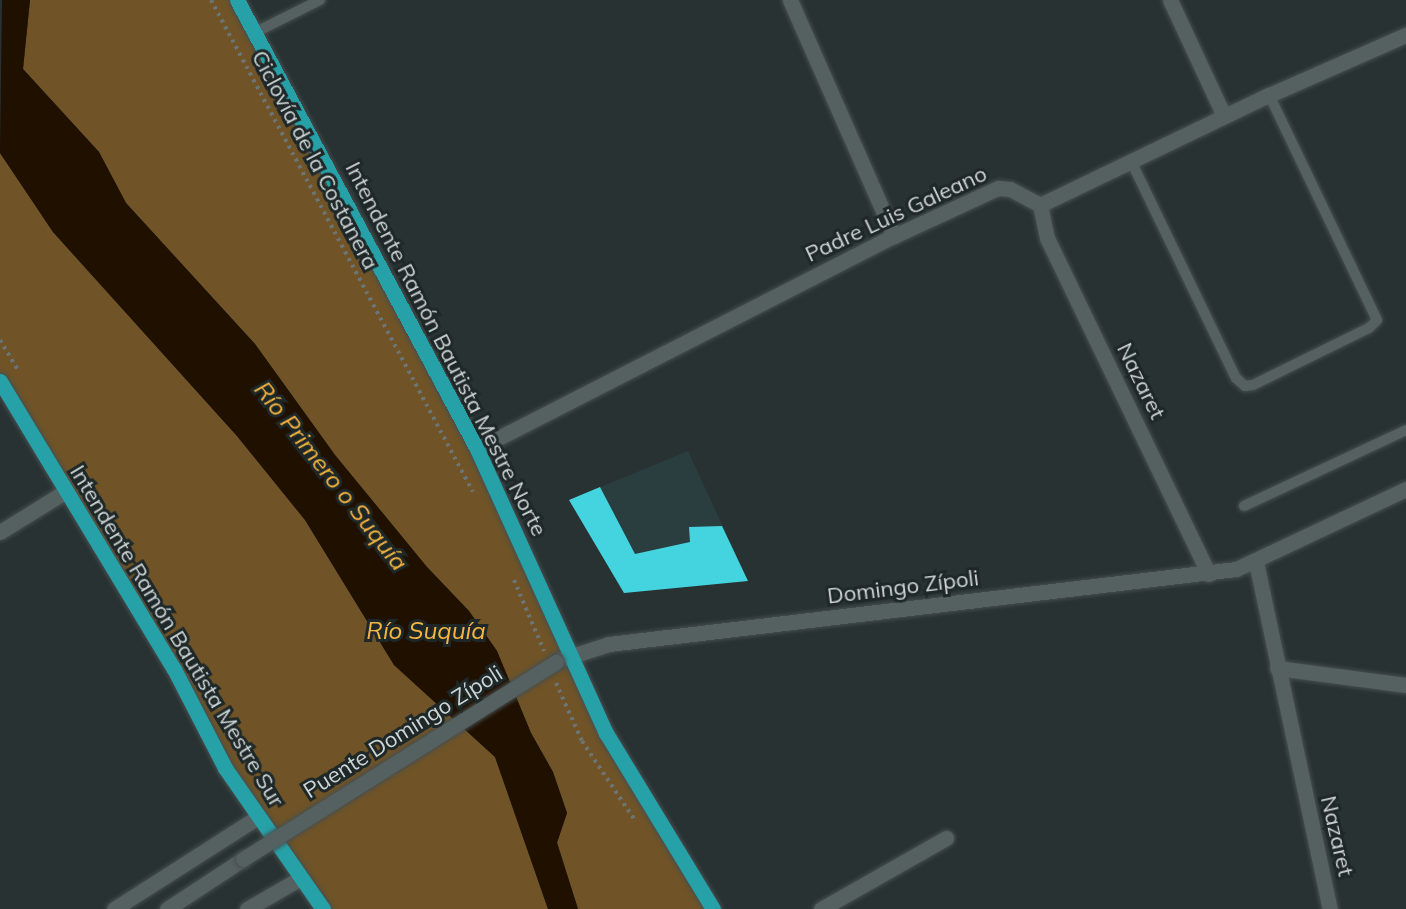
<!DOCTYPE html>
<meta charset="utf-8">
<style>
body{margin:0}
#map{position:relative;width:1406px;height:909px;overflow:hidden;background:#283233;font-family:Mulish,sans-serif}
div>[style]{position:absolute}
[style*='--x']{left:calc(var(--x)*1px);top:calc(var(--y)*1px);width:calc(var(--w)*1px);rotate:calc(var(--a)*1deg)}
.built>*{inset:0;background:#2b3e3f}
.green>*{inset:0;background:#705427}
.water>*{inset:0;background:#201000}
.building>*{inset:0;background:#44d4df}
.path>*{height:4px;margin-top:-2px;transform-origin:0;background:repeating-linear-gradient(90deg,#6c7575 0 3px,transparent 0 7.5px)}
.roads{filter:drop-shadow(0 0 2px #464e4f) drop-shadow(0 0 2px #464e4f)}
.lane>*{height:10px;margin:-5px;padding:0 5px;transform-origin:5px;border-radius:5px;background:#556061}
.street>*{height:15px;margin:-7.5px;padding:0 7.5px;transform-origin:7.5px;border-radius:7.5px;background:#556061}
.secondary>*{height:15px;margin:-7.5px;padding:0 7.5px;transform-origin:7.5px;border-radius:7.5px;background:#556061}
.primary>*{height:15px;margin:-7.5px;padding:0 7.5px;transform-origin:7.5px;border-radius:7.5px;background:#27a1a8}
.bridges{filter:drop-shadow(0 0 2px #464e4f) drop-shadow(0 0 2px #464e4f)}
.secondary-bridge>*{height:15px;margin:-7.5px;padding:0 7.5px;transform-origin:7.5px;border-radius:7.5px;background:#556061}
span{translate:-50% -50%;white-space:nowrap;text-align:center;line-height:1.15;-webkit-text-stroke:6px #1e2829;paint-order:stroke}
.street-label{font-size:22px;color:#ced5d5}
.water-label{font-size:24px;color:#f8b53f;font-style:italic}
</style>
<div id="map">
<div class="built">
<div style="clip-path:polygon(688px 451px,748px 581px,624px 593px,569px 500px)"></div>
</div>
<div class="green">
<div style="clip-path:polygon(30px 0,237px 0,477px 449px,590px 699px,713px 909px,578px 909px,557px 842px,567px 813px,553px 772px,531px 733px,497px 651px,469px 611px,427px 567px,335px 455px,255px 344px,126px 203px,99px 152px,23px 69px)"></div>
<div style="clip-path:polygon(0 153px,53px 232px,237px 436px,305px 520px,394px 665px,495px 757px,548px 909px,323px 909px,299px 879px,0 381px)"></div>
</div>
<div class="water">
<div style="clip-path:polygon(2px 0,30px 0,23px 69px,99px 152px,126px 203px,255px 344px,335px 455px,427px 567px,469px 611px,497px 651px,531px 733px,553px 772px,567px 813px,557px 843px,578px 909px,548px 909px,495px 757px,394px 665px,305px 520px,237px 436px,53px 232px,0 153px)"></div>
</div>
<div class="building">
<div style="clip-path:polygon(600px 487px,635px 554px,690px 542px,689px 527px,722px 526px,748px 581px,624px 593px,569px 500px)"></div>
</div>
<div class="path">
<div style="--x:211;--y:0;--w:557;--a:61.96"></div>
<div style="--x:0;--y:340;--w:37;--a:59"></div>
<div style="--x:514;--y:580;--w:77;--a:67.1"></div>
<div style="--x:556;--y:683;--w:64;--a:65.9"></div>
<div style="--x:582;--y:741;--w:94;--a:56.3"></div>
<div style="--x:217;--y:706;--w:70;--a:62"></div>
</div>
<div class="roads">
<div class="lane">
<div style="--x:254;--y:33;--w:74;--a:-26.6"></div>
<div style="--x:1131;--y:161;--w:241;--a:64.2"></div>
<div style="--x:1236;--y:378;--w:12;--a:42"></div>
<div style="--x:1245;--y:386;--w:8;--a:-7"></div>
<div style="--x:1253;--y:385;--w:129;--a:-26.2"></div>
<div style="--x:1369;--y:328;--w:11;--a:-45"></div>
<div style="--x:1377;--y:320;--w:250;--a:-115.6"></div>
<div style="--x:1244;--y:506;--w:179;--a:-25.1"></div>
</div>
<div class="street">
<div style="--x:790;--y:0;--w:258;--a:66.2"></div>
<div style="--x:1170;--y:0;--w:128;--a:65"></div>
<div style="--x:1040;--y:205;--w:34;--a:78"></div>
<div style="--x:1047;--y:238;--w:373;--a:64.3"></div>
<div style="--x:1040;--y:205;--w:254;--a:-25.7"></div>
<div style="--x:1269;--y:95;--w:150;--a:-23.7"></div>
<div style="--x:477;--y:449;--w:468;--a:-27.1"></div>
<div style="--x:894;--y:236;--w:115;--a:-24.8"></div>
<div style="--x:998;--y:188;--w:12;--a:5"></div>
<div style="--x:1010;--y:189;--w:34;--a:28"></div>
<div style="--x:0;--y:532;--w:78;--a:-31.8"></div>
<div style="--x:1256;--y:562;--w:355;--a:78"></div>
<div style="--x:1277;--y:668;--w:130;--a:7.5"></div>
<div style="--x:114;--y:909;--w:171;--a:-32.6"></div>
<div style="--x:247;--y:909;--w:60;--a:-30"></div>
<div style="--x:821;--y:909;--w:144;--a:-29.6"></div>
</div>
<div class="secondary">
<div style="--x:559;--y:660;--w:52;--a:-17.7"></div>
<div style="--x:609;--y:644;--w:631;--a:-6.82"></div>
<div style="--x:1236;--y:569;--w:188;--a:-25.2"></div>
<div style="--x:167;--y:909;--w:91;--a:-33.3"></div>
</div>
<div class="primary">
<div style="--x:237;--y:0;--w:509;--a:61.87"></div>
<div style="--x:477;--y:449;--w:312;--a:65.6"></div>
<div style="--x:606;--y:733;--w:206;--a:58.7"></div>
<div style="--x:0;--y:381;--w:336;--a:58.9"></div>
<div style="--x:174;--y:669;--w:111;--a:62.7"></div>
<div style="--x:225;--y:768;--w:172;--a:55.2"></div>
</div>
</div>
<div class="bridges">
<div class="secondary-bridge">
<div style="--x:243;--y:859;--w:370;--a:-32.2"></div>
</div>
</div>
<div class="street-label">
<span style="left:315px;top:160px;rotate:62deg">Ciclovía de la Costanera</span>
<span style="left:896px;top:214px;rotate:-25deg">Padre Luis Galeano</span>
<span style="left:446px;top:349px;rotate:63deg">Intendente Ramón Bautista Mestre Norte</span>
<span style="left:1141px;top:381px;rotate:64deg">Nazaret</span>
<span style="left:903px;top:587px;rotate:-7deg">Domingo Zípoli</span>
<span style="left:177px;top:636px;rotate:59deg">Intendente Ramón Bautista Mestre Sur</span>
<span style="left:403px;top:732px;rotate:-32deg">Puente Domingo Zípoli</span>
<span style="left:1337px;top:836px;rotate:77deg">Nazaret</span>
</div>
<div class="water-label">
<span style="left:331px;top:476px;rotate:52deg">Río Primero o Suquía</span>
<span style="left:426px;top:631px">Río Suquía</span>
</div>
</div>
